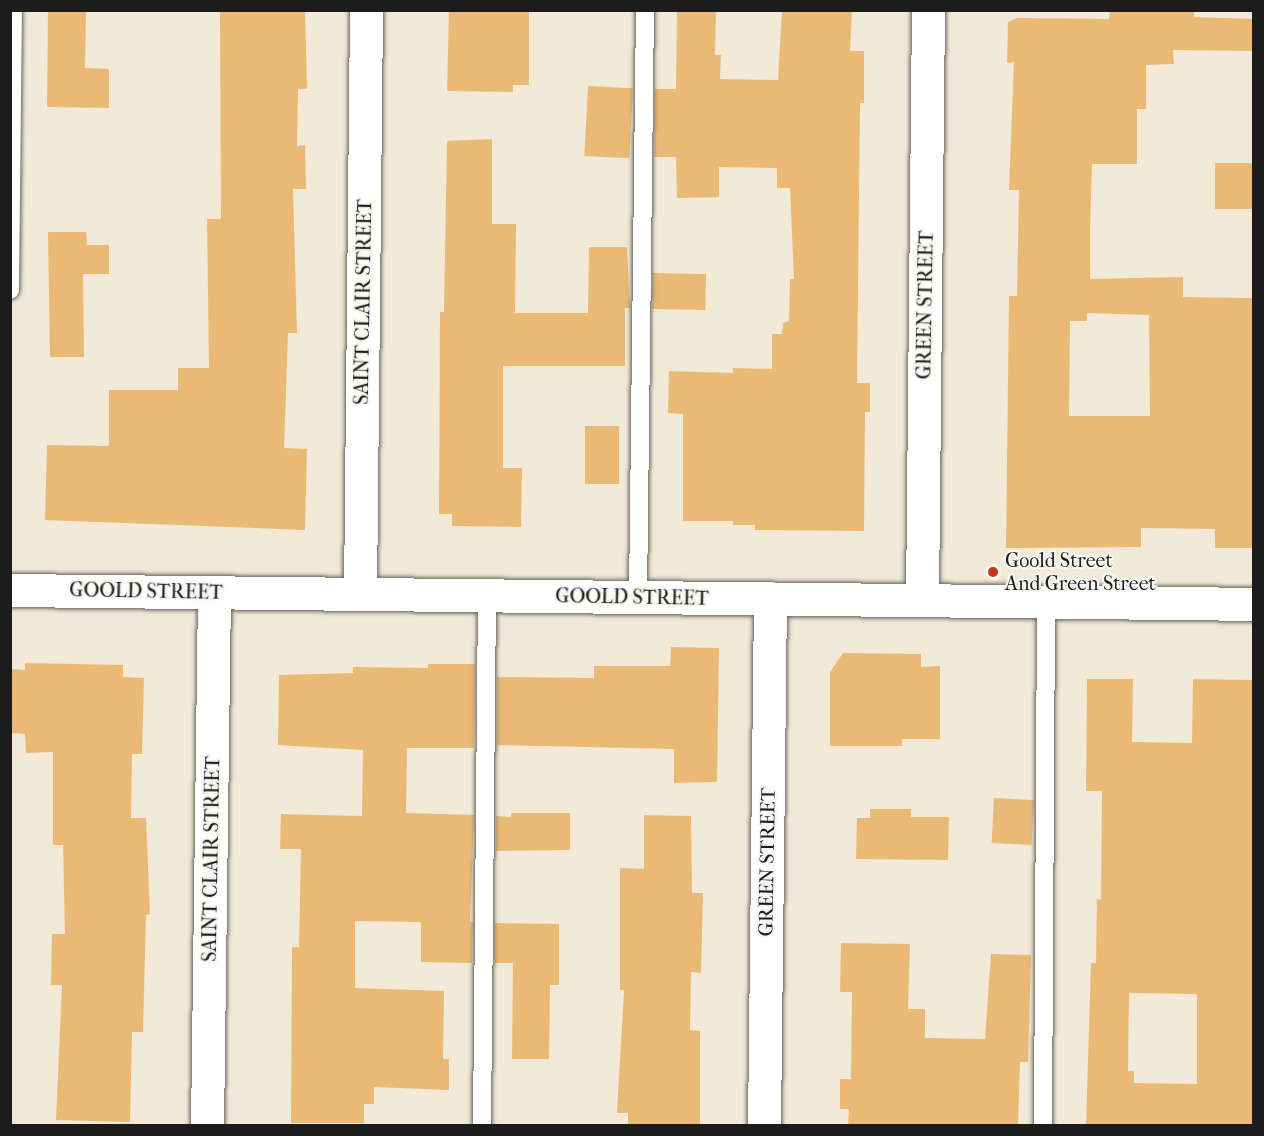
<!DOCTYPE html>
<style>
body{margin:0}
#map{position:relative;width:1264px;height:1136px;overflow:hidden;background:#f2ead7;font-family:"IM FELL French Canon",serif}
div>[style]{position:absolute}
[style*='--x']{left:calc(var(--x)*1px);top:calc(var(--y)*1px);width:calc(var(--w)*1px);rotate:calc(var(--a)*1deg)}
.building>*{inset:0;background:#ebb976;transform-origin:0 0}
.roads{filter:drop-shadow(0 0 2px #67645d) drop-shadow(0 0 2px #67645d)}
.lane>*{height:18px;margin:-9px;padding:0 9px;transform-origin:9px;border-radius:9px;background:#fff}
.street>*{height:33px;margin:-16.5px;padding:0 16.5px;transform-origin:16.5px;border-radius:16.5px;background:#fff}
.secondary>*{height:33px;margin:-16.5px;padding:0 16.5px;transform-origin:16.5px;border-radius:16.5px;background:#fff}
.dots>*{width:16px;height:16px;translate:-50% -50%;box-sizing:border-box;border:3px solid #f6f6f2;border-radius:50%}
span{translate:-50% -50%;white-space:nowrap;text-align:center;line-height:1.15;-webkit-text-stroke:4.5px #f6f6f2;paint-order:stroke}
.street-label{font-size:20px;color:#1c1c1c}
.poi-label{font-size:20px;color:#1c1c1c}
.left{translate:0 -50%;text-align:left}
.frame{position:absolute;inset:0;border:12px solid #1c1c1c;pointer-events:none}
</style>
<div id="map">
<div class="building">
<div style="clip-path:polygon(48px 10px,86px 10px,85px 68px,109px 69px,109px 108px,47px 107px)"></div>
<div style="clip-path:polygon(220px 10px,305px 10px,307px 89px,298px 89px,297px 146px,305px 145px,306px 189px,293px 189px,297px 333px,288px 333px,284px 448px,307px 449px,305px 530px,45px 520px,47px 445px,109px 446px,109px 390px,178px 390px,178px 368px,209px 368px,207px 219px,221px 219px)"></div>
<div style="clip-path:polygon(449px 10px,529px 10px,529px 85px,513px 85px,513px 92px,447px 91px)"></div>
<div style="clip-path:polygon(677px 10px,716px 10px,715px 55px,721px 55px,720px 79px,778px 80px,782px 10px,852px 10px,850px 51px,864px 51px,864px 103px,860px 103px,857px 383px,870px 383px,870px 412px,865px 412px,864px 531px,755px 530px,755px 525px,733px 525px,733px 521px,683px 521px,683px 414px,668px 413px,669px 371px,733px 373px,733px 368px,772px 369px,772px 334px,782px 334px,783px 323px,789px 321px,790px 279px,794px 279px,790px 188px,777px 188px,777px 168px,719px 167px,719px 197px,677px 198px,676px 157px,654px 157px,655px 89px,676px 89px)"></div>
<div style="clip-path:polygon(evenodd,1110px 10px,1194px 10px,1194px 17px,1254px 19px,1254px 51px,1173px 50px,1174px 64px,1146px 65px,1146px 109px,1137px 109px,1137px 164px,1092px 164px,1090px 229px,1090px 279px,1183px 277px,1183px 297px,1254px 298px,1254px 548px,1215px 548px,1215px 529px,1141px 528px,1141px 547px,1006px 548px,1009px 296px,1017px 296px,1019px 190px,1009px 190px,1014px 62px,1007px 63px,1008px 22px,1017px 18px,1109px 19px,1110px 10px,1087px 313px,1149px 315px,1150px 416px,1069px 416px,1070px 321px,1087px 321px,1087px 313px)"></div>
<div style="left:588px;top:86px;width:45px;height:70px;rotate:3deg"></div>
<div style="clip-path:polygon(492px 139px,492px 224px,516px 224px,515px 313px,588px 313px,589px 247px,627px 247px,630px 308px,625px 308px,625px 366px,503px 366px,503px 468px,522px 468px,521px 527px,452px 526px,452px 514px,439px 514px,440px 312px,444px 312px,447px 141px)"></div>
<div style="left:1215px;top:163px;width:39px;height:46px"></div>
<div style="clip-path:polygon(48px 232px,86px 232px,87px 245px,109px 245px,109px 274px,83px 274px,84px 357px,50px 357px)"></div>
<div style="left:653px;top:273px;width:53px;height:36px;rotate:1deg"></div>
<div style="left:585px;top:426px;width:34px;height:58px"></div>
<div style="clip-path:polygon(671px 647px,719px 648px,717px 782px,674px 783px,674px 749px,497px 745px,497px 677px,594px 678px,594px 666px,670px 666px)"></div>
<div style="clip-path:polygon(843px 653px,921px 654px,921px 667px,940px 666px,940px 739px,902px 739px,902px 746px,830px 746px,830px 672px)"></div>
<div style="clip-path:polygon(25px 663px,123px 665px,123px 677px,144px 678px,142px 754px,132px 754px,131px 818px,146px 818px,150px 914px,146px 915px,143px 1032px,132px 1032px,130px 1122px,56px 1120px,62px 985px,51px 985px,52px 934px,65px 934px,63px 845px,53px 845px,53px 752px,26px 753px,25px 734px,10px 733px,10px 669px,25px 670px)"></div>
<div style="clip-path:polygon(428px 664px,475px 664px,474px 748px,407px 748px,406px 813px,474px 815px,470px 922px,473px 922px,472px 963px,421px 962px,421px 922px,355px 921px,355px 988px,444px 991px,443px 1059px,449px 1059px,449px 1090px,374px 1087px,374px 1104px,364px 1104px,364px 1123px,291px 1123px,292px 947px,299px 947px,301px 849px,280px 849px,281px 814px,362px 816px,363px 750px,278px 745px,279px 675px,353px 673px,353px 667px,428px 668px)"></div>
<div style="clip-path:polygon(evenodd,1087px 679px,1133px 679px,1132px 742px,1192px 743px,1193px 679px,1254px 680px,1254px 1125px,1086px 1125px,1091px 963px,1096px 963px,1097px 899px,1101px 900px,1102px 791px,1086px 791px,1087px 679px,1129px 993px,1197px 994px,1197px 1084px,1134px 1083px,1134px 1071px,1128px 1071px,1129px 993px)"></div>
<div style="left:994px;top:798px;width:40px;height:45px;rotate:3deg"></div>
<div style="clip-path:polygon(870px 809px,911px 809px,911px 817px,949px 817px,948px 860px,856px 859px,857px 818px,870px 818px)"></div>
<div style="clip-path:polygon(511px 813px,570px 813px,570px 850px,496px 851px,496px 816px,511px 817px)"></div>
<div style="clip-path:polygon(644px 815px,691px 816px,692px 893px,703px 893px,701px 973px,691px 972px,690px 1030px,700px 1031px,700px 1125px,628px 1125px,628px 1113px,617px 1113px,624px 990px,620px 990px,620px 868px,644px 869px)"></div>
<div style="clip-path:polygon(495px 923px,559px 924px,559px 985px,550px 985px,549px 1059px,512px 1059px,513px 963px,495px 963px)"></div>
<div style="clip-path:polygon(841px 943px,910px 944px,908px 1009px,925px 1009px,925px 1038px,985px 1039px,991px 954px,1031px 955px,1028px 1062px,1020px 1062px,1018px 1125px,848px 1125px,849px 1109px,840px 1109px,840px 1079px,851px 1079px,852px 992px,840px 992px)"></div>
</div>
<div class="roads">
<div class="lane">
<div style="--x:10;--y:290;--w:280;--a:-89.4"></div>
<div style="--x:638;--y:597;--w:587;--a:-89.32"></div>
<div style="--x:482;--y:1126;--w:531;--a:-89.46"></div>
<div style="--x:1043;--y:1126;--w:525;--a:-89.67"></div>
</div>
<div class="street">
<div style="--x:360;--y:594;--w:584;--a:-89.41"></div>
<div style="--x:922;--y:600;--w:590;--a:-89.42"></div>
<div style="--x:207;--y:1126;--w:534;--a:-89.25"></div>
<div style="--x:764;--y:1126;--w:528;--a:-89.35"></div>
</div>
<div class="secondary">
<div style="--x:10;--y:590;--w:1244;--a:0.64"></div>
</div>
</div>
<div class="dots">
<div style="left:993px;top:572px;background:#c8321e"></div>
</div>
<div class="street-label">
<span style="left:363px;top:302px;rotate:-89deg">SAINT CLAIR STREET</span>
<span style="left:925px;top:305px;rotate:-89deg">GREEN STREET</span>
<span style="left:146px;top:591px;rotate:1deg">GOOLD STREET</span>
<span style="left:632px;top:597px;rotate:1deg">GOOLD STREET</span>
<span style="left:211px;top:859px;rotate:-89deg">SAINT CLAIR STREET</span>
<span style="left:767px;top:862px;rotate:-89deg">GREEN STREET</span>
</div>
<div class="poi-label">
<span class="left" style="left:1005px;top:572px">Goold Street<br>And Green Street</span>
</div>
<div class="frame"></div>
</div>
